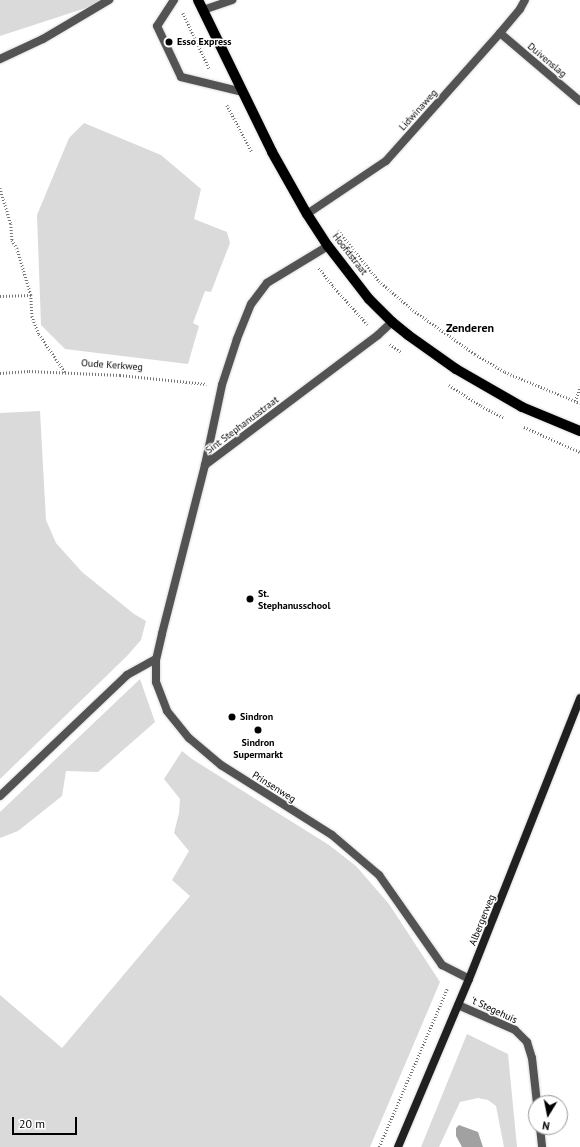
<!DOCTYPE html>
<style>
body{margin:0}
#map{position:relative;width:580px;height:1147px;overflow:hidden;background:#fff;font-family:"PT Sans",sans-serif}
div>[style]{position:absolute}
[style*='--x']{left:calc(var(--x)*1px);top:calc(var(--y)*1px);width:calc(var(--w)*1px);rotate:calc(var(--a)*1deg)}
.green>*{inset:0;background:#dadada}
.water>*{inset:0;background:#a1a1a1}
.path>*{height:2.5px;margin-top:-1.25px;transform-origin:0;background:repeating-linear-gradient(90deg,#757575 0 1px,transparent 0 3px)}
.roads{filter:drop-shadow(0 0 1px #dbdbdb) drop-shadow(0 0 1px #dbdbdb)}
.service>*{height:8px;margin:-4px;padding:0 4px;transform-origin:4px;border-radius:4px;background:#535353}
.minor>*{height:8px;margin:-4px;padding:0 4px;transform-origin:4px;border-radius:4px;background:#535353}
.secondary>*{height:8px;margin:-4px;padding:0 4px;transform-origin:4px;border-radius:4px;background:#202020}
.primary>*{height:10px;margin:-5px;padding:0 5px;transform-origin:5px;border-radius:5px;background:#000}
.dots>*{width:11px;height:11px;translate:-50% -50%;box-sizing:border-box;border:2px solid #fff;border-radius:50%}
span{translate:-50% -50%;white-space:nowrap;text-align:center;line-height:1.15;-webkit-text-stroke:3px #fff;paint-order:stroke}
.poi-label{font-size:10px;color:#000;font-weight:700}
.left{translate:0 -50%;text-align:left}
.street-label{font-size:10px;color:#000}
.quarter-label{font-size:12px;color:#000;font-weight:700}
.north{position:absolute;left:528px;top:1095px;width:40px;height:40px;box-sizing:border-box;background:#fff;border:1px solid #999;border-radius:50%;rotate:190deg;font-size:11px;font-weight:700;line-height:16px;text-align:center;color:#000}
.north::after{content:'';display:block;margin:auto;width:14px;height:18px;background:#000;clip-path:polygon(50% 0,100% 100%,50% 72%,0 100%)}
.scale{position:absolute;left:12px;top:1117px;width:65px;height:18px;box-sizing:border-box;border:2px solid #000;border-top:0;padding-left:5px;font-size:12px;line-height:14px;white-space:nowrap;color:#000;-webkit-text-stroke:3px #fff;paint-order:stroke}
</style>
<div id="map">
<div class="green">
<div style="clip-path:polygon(0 0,100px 0,92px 6px,0 36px)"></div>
<div style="clip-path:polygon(84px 123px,161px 155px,201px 189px,194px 219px,227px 232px,230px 243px,211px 292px,205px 291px,193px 323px,199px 326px,188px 364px,65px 349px,41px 325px,37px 215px,69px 138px)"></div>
<div style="clip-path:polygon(40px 411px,46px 520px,56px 543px,82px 572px,134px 614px,146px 621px,141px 640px,127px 656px,0 779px,0 413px)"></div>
<div style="clip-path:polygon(140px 679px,155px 722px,98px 772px,66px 771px,62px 796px,18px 831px,0 838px,0 812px)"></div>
<div style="clip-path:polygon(182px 751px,192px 759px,329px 845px,356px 866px,389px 904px,440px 982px,370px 1147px,0 1147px,0 995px,62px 1048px,190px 896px,172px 880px,189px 851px,174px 833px,179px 813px,180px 799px,164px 779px)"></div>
<div style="clip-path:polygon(467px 1034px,508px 1054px,517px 1147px,504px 1147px,496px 1106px,488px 1100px,478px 1098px,460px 1102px,439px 1147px,421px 1147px)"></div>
</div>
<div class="water">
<div style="clip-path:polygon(459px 1125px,478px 1132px,483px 1147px,462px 1147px,456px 1136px,456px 1128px)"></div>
</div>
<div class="path">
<div style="--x:183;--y:13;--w:61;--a:64.7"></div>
<div style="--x:227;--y:105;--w:53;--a:62"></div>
<div style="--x:0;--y:188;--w:38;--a:73"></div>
<div style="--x:11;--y:224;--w:16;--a:86"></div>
<div style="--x:12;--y:240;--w:9;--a:58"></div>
<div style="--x:17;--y:248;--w:49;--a:73.4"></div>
<div style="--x:31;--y:295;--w:21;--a:87"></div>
<div style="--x:32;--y:316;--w:19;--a:69"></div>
<div style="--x:39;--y:334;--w:46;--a:55.6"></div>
<div style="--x:338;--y:230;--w:65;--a:51.2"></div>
<div style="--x:379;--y:281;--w:45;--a:40.5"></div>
<div style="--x:413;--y:310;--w:76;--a:35.4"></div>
<div style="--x:475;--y:354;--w:35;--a:31"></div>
<div style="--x:505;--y:372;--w:81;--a:22.5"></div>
<div style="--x:319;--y:268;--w:23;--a:52"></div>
<div style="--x:333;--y:286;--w:52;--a:48.1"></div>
<div style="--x:0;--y:296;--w:31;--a:-2"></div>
<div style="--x:390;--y:344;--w:15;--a:37"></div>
<div style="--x:0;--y:373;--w:29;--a:-4"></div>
<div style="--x:29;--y:371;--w:91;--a:2.5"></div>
<div style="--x:120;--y:375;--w:87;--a:5.9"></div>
<div style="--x:449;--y:385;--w:38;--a:33"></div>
<div style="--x:481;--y:406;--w:25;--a:27"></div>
<div style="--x:575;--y:401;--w:15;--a:-70"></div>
<div style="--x:524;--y:427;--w:61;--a:24.1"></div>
<div style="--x:379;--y:1147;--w:172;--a:-66.7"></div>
</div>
<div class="roads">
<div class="service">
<div style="--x:174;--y:0;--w:31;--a:123"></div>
<div style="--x:157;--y:26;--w:56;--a:64.8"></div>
<div style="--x:181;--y:77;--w:64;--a:13.6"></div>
<div style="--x:307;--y:214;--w:95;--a:-33.9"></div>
</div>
<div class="minor">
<div style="--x:203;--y:10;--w:31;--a:-19"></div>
<div style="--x:500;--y:33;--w:105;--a:40.4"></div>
<div style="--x:0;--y:59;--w:47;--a:-24.9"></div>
<div style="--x:43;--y:39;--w:77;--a:-30.6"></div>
<div style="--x:386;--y:161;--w:171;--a:-48.3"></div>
<div style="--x:500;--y:33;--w:31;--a:-50"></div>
<div style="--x:520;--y:9;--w:10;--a:-61"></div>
<div style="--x:328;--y:246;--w:71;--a:148.8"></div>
<div style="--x:267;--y:283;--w:26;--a:127"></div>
<div style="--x:251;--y:304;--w:38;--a:112"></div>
<div style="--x:237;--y:339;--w:48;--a:108.1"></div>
<div style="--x:222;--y:385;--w:82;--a:102"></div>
<div style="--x:205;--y:465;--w:174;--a:104.3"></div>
<div style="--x:162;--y:634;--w:26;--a:103"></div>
<div style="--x:156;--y:659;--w:23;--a:90"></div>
<div style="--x:156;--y:682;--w:31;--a:69"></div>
<div style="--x:167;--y:711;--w:35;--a:51"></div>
<div style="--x:189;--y:738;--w:42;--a:40.2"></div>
<div style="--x:221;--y:765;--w:131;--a:32.2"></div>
<div style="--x:332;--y:835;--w:62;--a:40.4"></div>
<div style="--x:379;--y:875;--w:110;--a:55"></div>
<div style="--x:442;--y:965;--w:30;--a:27"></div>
<div style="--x:205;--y:465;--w:216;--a:-36.9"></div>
<div style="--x:378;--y:335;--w:19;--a:-43"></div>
<div style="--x:0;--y:796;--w:175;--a:-43.6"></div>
<div style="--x:127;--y:675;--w:33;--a:-29"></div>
<div style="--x:458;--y:1005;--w:62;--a:23.7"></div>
<div style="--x:515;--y:1030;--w:17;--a:45"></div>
<div style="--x:527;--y:1042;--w:17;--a:73"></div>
<div style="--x:532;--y:1058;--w:45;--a:83.7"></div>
<div style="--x:540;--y:1127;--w:20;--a:84"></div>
</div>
<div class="secondary">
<div style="--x:398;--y:1147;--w:182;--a:-67.1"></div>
<div style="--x:469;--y:979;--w:302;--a:-68.4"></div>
</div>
<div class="primary">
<div style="--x:198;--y:0;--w:169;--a:64"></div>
<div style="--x:272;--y:152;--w:71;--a:60.6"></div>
<div style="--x:307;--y:214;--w:38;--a:57"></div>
<div style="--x:328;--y:246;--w:67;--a:52.3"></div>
<div style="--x:369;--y:299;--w:33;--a:45"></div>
<div style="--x:392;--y:322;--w:21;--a:39"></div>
<div style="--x:408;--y:335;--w:59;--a:35.3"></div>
<div style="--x:456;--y:369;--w:76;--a:29.9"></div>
<div style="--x:522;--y:407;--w:63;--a:22.5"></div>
</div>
</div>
<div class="dots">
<div style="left:169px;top:42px;background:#000"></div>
<div style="left:250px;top:599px;background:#000"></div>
<div style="left:232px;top:717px;background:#000"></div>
<div style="left:258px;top:730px;background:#000"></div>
</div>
<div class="poi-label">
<span class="left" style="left:177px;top:42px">Esso Express</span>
<span class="left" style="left:258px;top:599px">St.<br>Stephanusschool</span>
<span class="left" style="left:240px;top:717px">Sindron</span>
<span style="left:258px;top:748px">Sindron<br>Supermarkt</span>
</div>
<div class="street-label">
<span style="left:547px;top:60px;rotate:40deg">Duivenslag</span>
<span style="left:418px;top:110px;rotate:-48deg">Lidwinaweg</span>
<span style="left:350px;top:254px;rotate:52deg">Hoofdstraat</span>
<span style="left:112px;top:365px;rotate:4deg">Oude Kerkweg</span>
<span style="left:242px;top:425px;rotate:-37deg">Sint Stephanusstraat</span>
<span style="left:274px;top:787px;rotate:32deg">Prinsenweg</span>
<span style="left:482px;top:920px;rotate:-68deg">Albergerweg</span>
<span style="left:494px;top:1010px;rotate:25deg">'t Stegehuis</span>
</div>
<div class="quarter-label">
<span style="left:470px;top:328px">Zenderen</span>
</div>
<div class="north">N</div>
<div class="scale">20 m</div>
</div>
